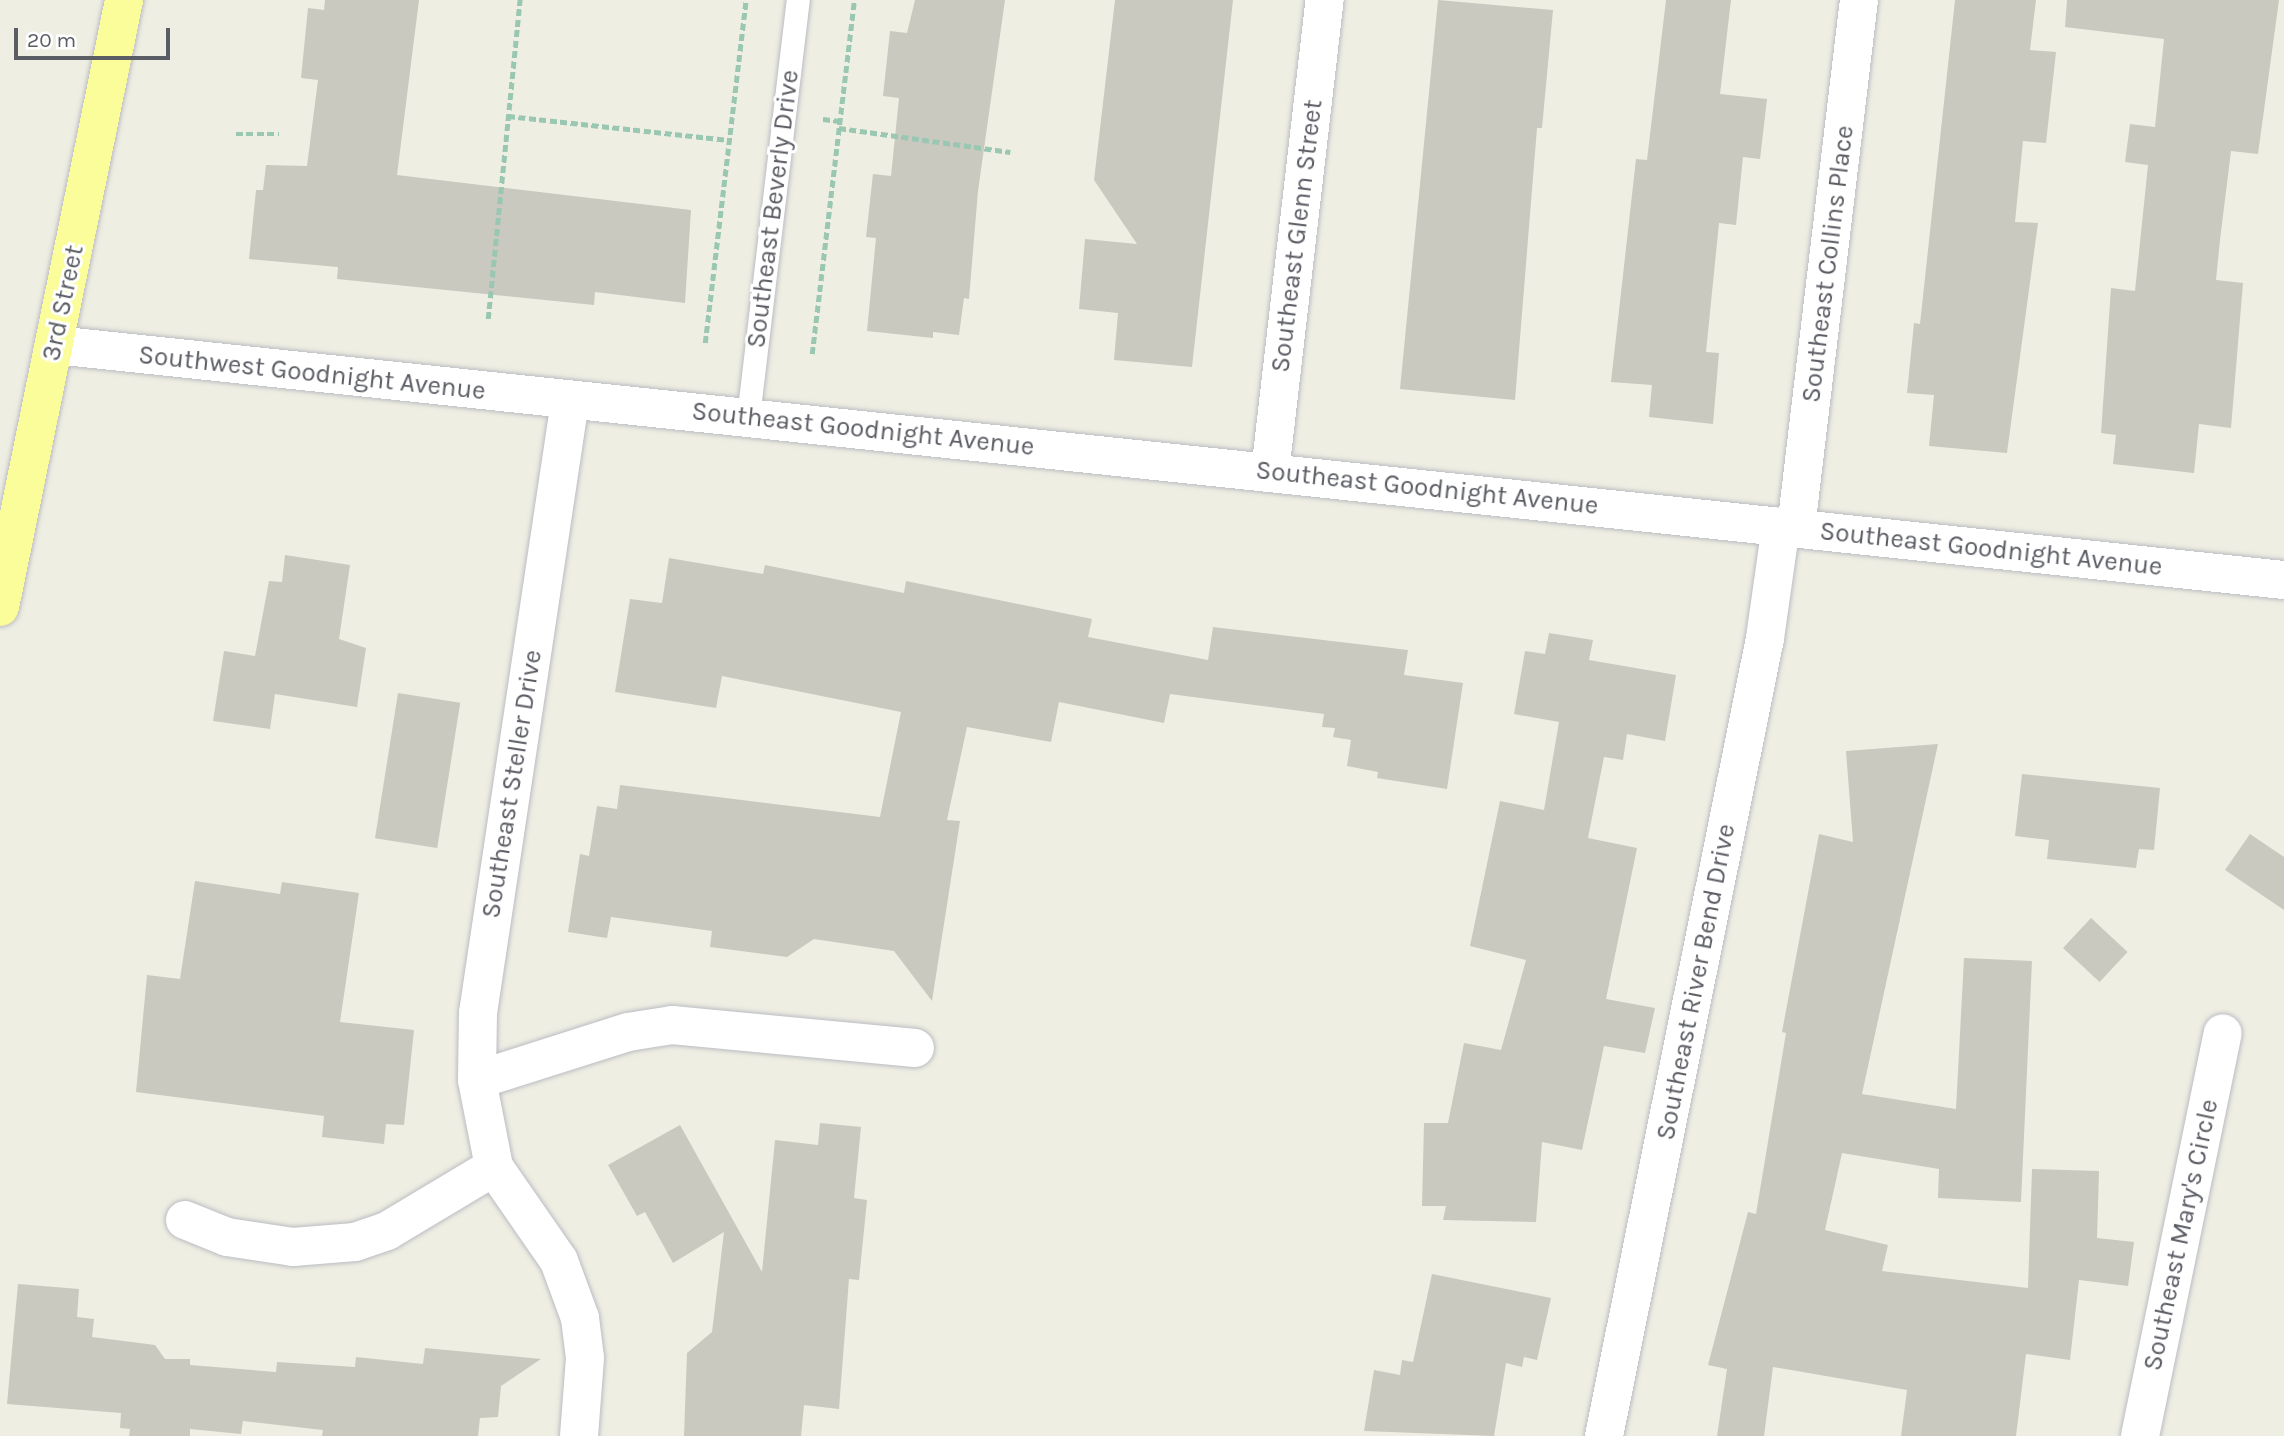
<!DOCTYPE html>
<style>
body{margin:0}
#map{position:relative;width:2284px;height:1436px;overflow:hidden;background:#eeeee3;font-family:Karla,sans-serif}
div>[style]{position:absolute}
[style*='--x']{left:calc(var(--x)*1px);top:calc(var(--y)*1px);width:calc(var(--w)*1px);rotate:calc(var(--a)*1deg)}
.building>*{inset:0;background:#c9c9c0;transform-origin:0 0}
.path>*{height:4.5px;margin-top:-2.25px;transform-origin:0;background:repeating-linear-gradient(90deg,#99c7b1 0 7px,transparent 0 10.5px)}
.roads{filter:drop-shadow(0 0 2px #bbbcc2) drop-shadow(0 0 2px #bbbcc2)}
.service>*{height:23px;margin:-11.5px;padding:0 11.5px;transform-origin:11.5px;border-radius:11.5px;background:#fff}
.minor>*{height:38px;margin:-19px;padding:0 19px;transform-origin:19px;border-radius:19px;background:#fff}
.tertiary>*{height:38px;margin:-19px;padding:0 19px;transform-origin:19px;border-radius:19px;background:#fff}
.trunk>*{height:38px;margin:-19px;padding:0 19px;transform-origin:19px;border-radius:19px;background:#fbfc9a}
span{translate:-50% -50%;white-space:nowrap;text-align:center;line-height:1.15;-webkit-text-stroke:6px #fff;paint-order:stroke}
.street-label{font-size:26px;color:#5b5d64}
.scale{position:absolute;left:14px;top:28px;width:156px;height:32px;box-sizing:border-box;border:4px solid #5b5d64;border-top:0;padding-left:9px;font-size:21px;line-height:24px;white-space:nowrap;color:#5b5d64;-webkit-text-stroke:5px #fff;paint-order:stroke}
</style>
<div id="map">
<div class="building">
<div style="clip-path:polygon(325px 0,419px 0,397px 175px,691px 210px,685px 303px,595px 292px,594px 305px,337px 279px,338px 267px,249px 259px,256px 190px,263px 190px,266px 165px,307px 166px,318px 80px,301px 78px,308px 8px,324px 10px)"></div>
<div style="clip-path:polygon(915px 0,1005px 0,978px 191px,969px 299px,964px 298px,959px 335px,933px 332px,933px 338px,867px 331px,876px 238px,866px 237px,873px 174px,891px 176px,899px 98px,883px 96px,890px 31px,907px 33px)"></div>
<div style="clip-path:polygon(1115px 0,1233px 0,1192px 367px,1114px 360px,1118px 313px,1079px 309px,1085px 239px,1137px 244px,1094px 180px)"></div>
<div style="clip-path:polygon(1438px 0,1553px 10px,1542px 128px,1537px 128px,1515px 400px,1400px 389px)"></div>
<div style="clip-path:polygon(1666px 0,1731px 0,1720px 94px,1767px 99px,1760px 159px,1743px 157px,1736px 225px,1719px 223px,1706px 352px,1719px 353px,1713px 424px,1649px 417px,1652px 385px,1611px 382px,1636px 159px,1647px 160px)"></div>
<div style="clip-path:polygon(1955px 0,2036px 0,2030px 50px,2056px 52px,2046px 143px,2023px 141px,2015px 222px,2038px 223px,2007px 453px,1929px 446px,1934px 395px,1907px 393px,1914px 323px,1920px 324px)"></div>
<div style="clip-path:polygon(2067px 0,2279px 0,2258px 154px,2231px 151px,2220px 240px,2216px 280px,2243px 283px,2231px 428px,2199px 424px,2194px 473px,2113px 464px,2116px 435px,2101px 433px,2111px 288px,2135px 291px,2148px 165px,2125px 162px,2130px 124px,2155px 127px,2164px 39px,2065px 27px)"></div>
<div style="clip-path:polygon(285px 555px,350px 565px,339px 639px,366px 648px,357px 707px,275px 694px,270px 729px,213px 721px,224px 651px,255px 656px,269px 581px,282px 582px)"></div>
<div style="clip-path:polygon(669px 558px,763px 574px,765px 565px,904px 593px,906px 581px,1092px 619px,1088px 637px,1208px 660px,1213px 627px,1408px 650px,1404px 675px,1463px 683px,1447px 789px,1377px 778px,1378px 772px,1347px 766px,1351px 740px,1333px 737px,1335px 728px,1322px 727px,1324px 714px,1170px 694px,1164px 723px,1059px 702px,1051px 742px,967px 727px,947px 820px,960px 821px,932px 1001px,894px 951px,814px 939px,787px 957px,710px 947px,712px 931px,611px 917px,607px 938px,568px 932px,580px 854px,589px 856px,597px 806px,617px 809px,620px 785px,880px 817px,901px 712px,722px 676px,716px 708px,615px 692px,630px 599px,662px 603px)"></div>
<div style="clip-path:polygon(1549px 633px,1593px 640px,1589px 660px,1676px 675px,1665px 741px,1627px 734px,1623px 760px,1604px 757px,1588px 838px,1637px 848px,1606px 999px,1655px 1008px,1645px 1053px,1604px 1046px,1582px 1150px,1542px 1142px,1536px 1222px,1443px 1220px,1446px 1206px,1422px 1206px,1424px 1123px,1448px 1123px,1464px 1043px,1501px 1050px,1526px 960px,1470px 946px,1500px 801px,1544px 810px,1559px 722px,1514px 714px,1525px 651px,1545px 654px)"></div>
<div style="left:398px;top:693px;width:63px;height:147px;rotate:9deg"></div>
<div style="clip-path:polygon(1938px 744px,1862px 1094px,1956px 1109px,1964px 958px,2032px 961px,2021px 1202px,1938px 1198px,1939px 1169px,1842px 1153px,1825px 1230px,1888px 1245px,1882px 1271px,2028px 1288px,2032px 1169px,2099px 1171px,2097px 1238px,2134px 1242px,2128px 1286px,2079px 1280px,2070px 1360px,2026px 1354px,2016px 1436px,1901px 1436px,1907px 1390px,1773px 1367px,1764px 1436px,1717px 1436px,1727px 1369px,1708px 1365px,1748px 1212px,1756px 1214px,1786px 1033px,1782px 1032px,1819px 834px,1853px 842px,1846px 751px)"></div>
<div style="clip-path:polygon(2022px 774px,2160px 788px,2154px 850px,2139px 849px,2136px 868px,2047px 859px,2049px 840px,2015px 836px)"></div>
<div style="clip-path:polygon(2250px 834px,2284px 857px,2284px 910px,2225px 870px)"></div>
<div style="clip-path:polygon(195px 881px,280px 894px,282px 882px,359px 893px,340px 1022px,414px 1030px,404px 1125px,386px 1124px,384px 1144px,322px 1137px,324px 1116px,136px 1092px,147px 975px,180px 979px)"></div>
<div style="left:2091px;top:918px;width:50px;height:41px;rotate:43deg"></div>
<div style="clip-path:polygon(820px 1123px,861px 1127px,854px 1198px,867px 1200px,859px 1280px,849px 1279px,839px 1409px,804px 1405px,801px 1436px,684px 1436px,687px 1353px,712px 1332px,724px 1232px,673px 1263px,645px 1212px,637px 1216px,608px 1165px,680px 1125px,762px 1272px,775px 1140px,818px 1145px)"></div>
<div style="clip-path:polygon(1432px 1274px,1551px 1298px,1537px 1360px,1524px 1357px,1522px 1367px,1506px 1363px,1494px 1436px,1364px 1431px,1374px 1370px,1400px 1375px,1402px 1360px,1413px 1362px)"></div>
<div style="clip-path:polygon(18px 1284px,79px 1289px,77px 1317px,94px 1319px,92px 1337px,155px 1345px,165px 1359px,190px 1359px,190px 1365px,276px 1372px,277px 1362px,355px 1367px,356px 1357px,423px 1364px,425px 1348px,541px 1359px,501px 1386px,498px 1417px,480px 1418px,478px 1436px,322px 1436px,323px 1430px,243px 1421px,241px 1434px,190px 1429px,190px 1436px,129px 1436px,130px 1429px,120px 1428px,121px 1413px,7px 1404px)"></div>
</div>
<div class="path">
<div style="--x:508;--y:116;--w:222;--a:6.2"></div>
<div style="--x:823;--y:119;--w:17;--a:7"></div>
<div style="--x:839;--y:128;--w:173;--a:8"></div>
<div style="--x:236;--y:134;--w:43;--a:0"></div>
<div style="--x:488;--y:319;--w:321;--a:-84.3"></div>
<div style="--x:705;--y:343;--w:345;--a:-83.2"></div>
<div style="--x:812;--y:354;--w:356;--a:-83.2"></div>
</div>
<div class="roads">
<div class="service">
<div style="--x:748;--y:417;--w:420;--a:-83.2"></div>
</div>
<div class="minor">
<div style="--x:570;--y:401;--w:619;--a:98.55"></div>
<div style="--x:478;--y:1013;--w:67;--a:90.9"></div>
<div style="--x:477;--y:1080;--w:89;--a:78.9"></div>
<div style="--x:494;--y:1167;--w:114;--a:55.3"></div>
<div style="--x:559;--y:1261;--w:61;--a:69.8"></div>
<div style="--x:580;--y:1318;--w:40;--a:82.9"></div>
<div style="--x:585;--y:1358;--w:78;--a:94.4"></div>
<div style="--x:1270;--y:472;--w:475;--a:-83.4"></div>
<div style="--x:1796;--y:528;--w:532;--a:-83.2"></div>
<div style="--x:477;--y:1080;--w:158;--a:-17.6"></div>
<div style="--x:628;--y:1032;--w:45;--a:-9"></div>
<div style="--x:672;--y:1025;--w:244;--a:5.4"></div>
<div style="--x:185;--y:1220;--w:45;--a:22"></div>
<div style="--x:227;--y:1237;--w:67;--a:8.6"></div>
<div style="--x:293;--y:1247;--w:62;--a:-4.6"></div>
<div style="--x:355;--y:1242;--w:34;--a:-19"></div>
<div style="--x:387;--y:1231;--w:125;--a:-30.9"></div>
<div style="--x:1604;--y:1436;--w:814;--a:-78.59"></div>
<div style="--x:1765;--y:638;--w:113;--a:-81.9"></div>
<div style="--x:2140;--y:1436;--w:411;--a:-78.4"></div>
</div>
<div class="tertiary">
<div style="--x:55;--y:345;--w:2241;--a:6.02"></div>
</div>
<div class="trunk">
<div style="--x:0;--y:607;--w:620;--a:-78.45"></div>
</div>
</div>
<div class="street-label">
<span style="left:773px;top:209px;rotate:-83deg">Southeast Beverly Drive</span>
<span style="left:1297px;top:236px;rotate:-83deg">Southeast Glenn Street</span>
<span style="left:1828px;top:264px;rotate:-83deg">Southeast Collins Place</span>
<span style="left:63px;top:303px;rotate:-78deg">3rd Street</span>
<span style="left:312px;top:373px;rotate:6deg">Southwest Goodnight Avenue</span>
<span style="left:863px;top:429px;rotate:6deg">Southeast Goodnight Avenue</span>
<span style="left:1427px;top:488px;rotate:6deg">Southeast Goodnight Avenue</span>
<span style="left:1991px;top:549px;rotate:6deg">Southeast Goodnight Avenue</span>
<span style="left:512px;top:784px;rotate:-81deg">Southeast Steller Drive</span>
<span style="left:1696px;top:982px;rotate:-79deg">Southeast River Bend Drive</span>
<span style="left:2181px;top:1235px;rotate:-78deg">Southeast Mary's Circle</span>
</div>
<div class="scale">20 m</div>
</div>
